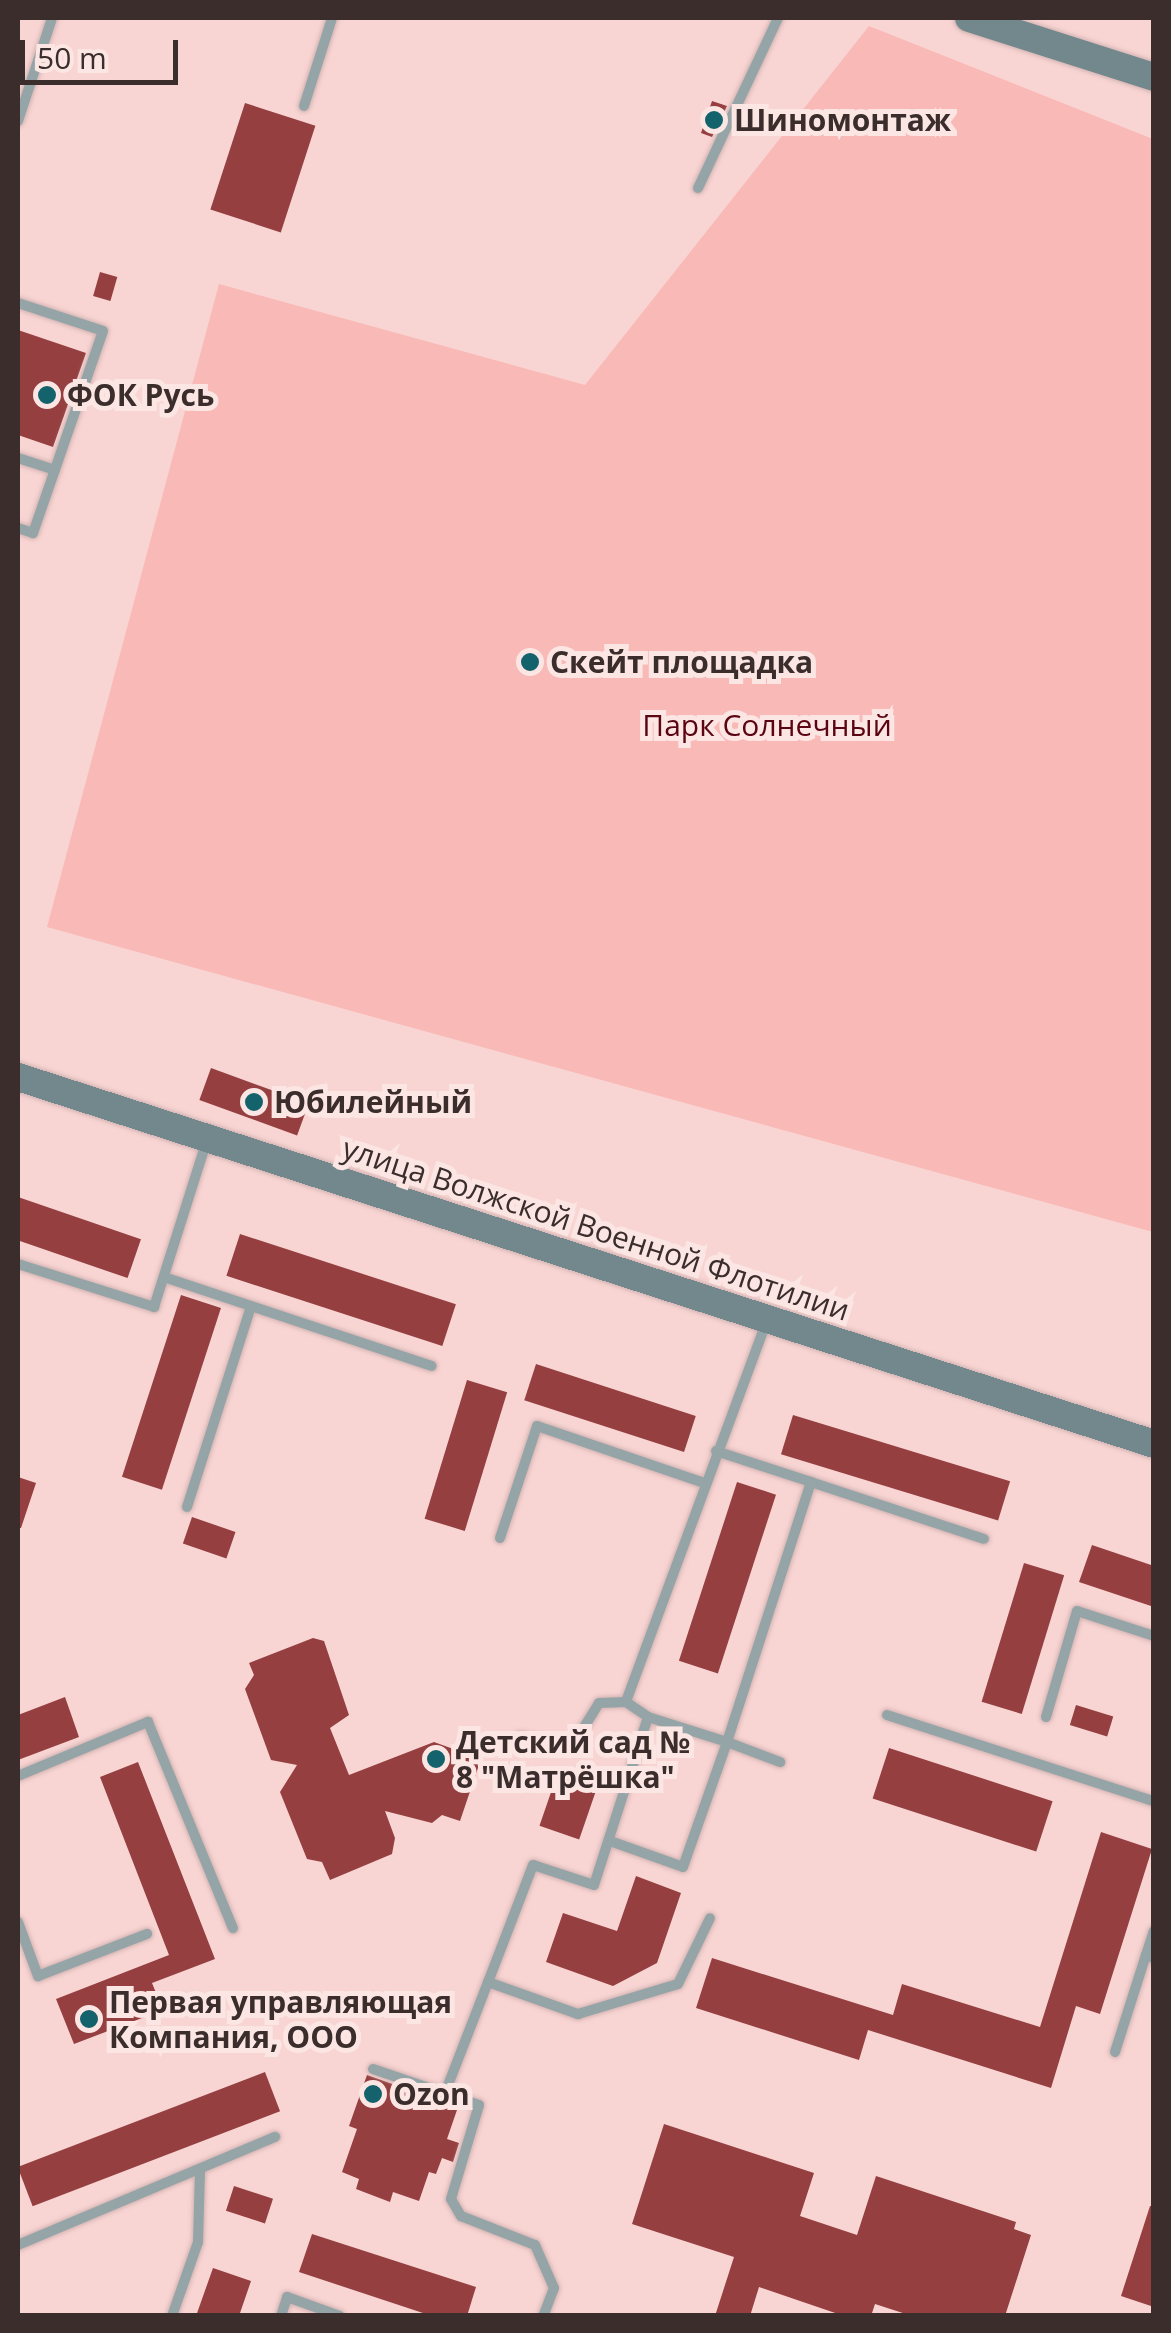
<!DOCTYPE html>
<meta charset="utf-8">
<style>
body{margin:0}
#map{position:relative;width:1171px;height:2333px;overflow:hidden;background:#f8d5d3;font-family:"Open Sans",sans-serif}
div>[style]{position:absolute}
[style*='--x']{left:calc(var(--x)*1px);top:calc(var(--y)*1px);width:calc(var(--w)*1px);rotate:calc(var(--a)*1deg)}
.green>*{inset:0;background:#f9b9b7}
.building>*{inset:0;background:#953f40;transform-origin:0 0}
.roads{filter:drop-shadow(0 0 2px #d2b3b2) drop-shadow(0 0 2px #d2b3b2)}
.lane>*{height:10px;margin:-5px;padding:0 5px;transform-origin:5px;border-radius:5px;background:#95a5a7}
.secondary>*{height:28px;margin:-14px;padding:0 14px;transform-origin:14px;border-radius:14px;background:#72888c}
.dots>*{width:28px;height:28px;translate:-50% -50%;box-sizing:border-box;border:5px solid #fbe6e4;border-radius:50%}
span{translate:-50% -50%;white-space:nowrap;text-align:center;line-height:1.15;-webkit-text-stroke:10px #fbe6e4;paint-order:stroke}
.poi-label{font-size:30px;color:#3a2d2c;font-weight:700}
.left{translate:0 -50%;text-align:left}
.park-label{font-size:30px;color:#5c0512}
.street-label{font-size:30px;color:#3a2d2c}
.frame{position:absolute;inset:0;border:20px solid #3a2d2c;pointer-events:none}
.scale{position:absolute;left:20px;top:40px;width:158px;height:45px;box-sizing:border-box;border:5px solid #3a2d2c;border-top:0;padding-left:12px;font-size:30px;line-height:35px;white-space:nowrap;color:#3a2d2c;-webkit-text-stroke:8px #fbe6e4;paint-order:stroke}
</style>
<div id="map">
<div class="green">
<div style="clip-path:polygon(869px 26px,1153px 139px,1153px 1232px,47px 927px,219px 284px,585px 385px)"></div>
</div>
<div class="building">
<div style="clip-path:polygon(712px 101px,727px 106px,712px 137px,701px 133px)"></div>
<div style="left:245px;top:103px;width:74px;height:112px;rotate:18deg"></div>
<div style="left:100px;top:272px;width:18px;height:25px;rotate:16deg"></div>
<div style="clip-path:polygon(18px 330px,86px 353px,53px 447px,18px 435px)"></div>
<div style="left:211px;top:1068px;width:104px;height:34px;rotate:20deg"></div>
<div style="left:18px;top:1197px;width:130px;height:41px;rotate:19deg"></div>
<div style="left:240px;top:1234px;width:227px;height:44px;rotate:18deg"></div>
<div style="left:181px;top:1295px;width:42px;height:191px;rotate:18deg"></div>
<div style="left:536px;top:1364px;width:168px;height:38px;rotate:18deg"></div>
<div style="left:467px;top:1380px;width:42px;height:145px;rotate:17deg"></div>
<div style="left:793px;top:1415px;width:227px;height:41px;rotate:17deg"></div>
<div style="clip-path:polygon(18px 1477px,36px 1483px,21px 1528px,18px 1528px)"></div>
<div style="left:737px;top:1482px;width:41px;height:188px;rotate:18deg"></div>
<div style="left:192px;top:1517px;width:46px;height:28px;rotate:19deg"></div>
<div style="clip-path:polygon(1092px 1545px,1154px 1566px,1154px 1607px,1079px 1582px)"></div>
<div style="left:1024px;top:1563px;width:42px;height:145px;rotate:17deg"></div>
<div style="clip-path:polygon(313px 1638px,324px 1641px,349px 1715px,330px 1728px,349px 1775px,434px 1742px,481px 1759px,460px 1821px,442px 1815px,432px 1823px,385px 1811px,395px 1838px,392px 1854px,330px 1880px,322px 1862px,307px 1859px,280px 1792px,297px 1765px,271px 1760px,245px 1689px,254px 1675px,249px 1663px)"></div>
<div style="clip-path:polygon(65px 1697px,79px 1737px,18px 1760px,18px 1715px)"></div>
<div style="left:1076px;top:1705px;width:39px;height:21px;rotate:17deg"></div>
<div style="left:889px;top:1748px;width:172px;height:53px;rotate:18deg"></div>
<div style="clip-path:polygon(138px 1762px,215px 1959px,152px 1983px,163px 2010px,74px 2044px,56px 1999px,169px 1955px,100px 1777px)"></div>
<div style="left:559px;top:1769px;width:42px;height:60px;rotate:19deg"></div>
<div style="clip-path:polygon(1101px 1832px,1152px 1849px,1100px 2014px,1076px 2006px,1051px 2088px,868px 2030px,859px 2060px,696px 2008px,712px 1958px,893px 2015px,902px 1984px,1040px 2027px)"></div>
<div style="clip-path:polygon(636px 1876px,681px 1893px,657px 1963px,613px 1986px,546px 1962px,563px 1913px,617px 1931px)"></div>
<div style="left:265px;top:2072px;width:42px;height:265px;rotate:69deg"></div>
<div style="clip-path:polygon(367px 2075px,458px 2107px,447px 2139px,459px 2143px,453px 2162px,442px 2158px,436px 2174px,429px 2172px,419px 2201px,393px 2192px,390px 2202px,356px 2189px,359px 2179px,342px 2172px,357px 2129px,349px 2126px)"></div>
<div style="clip-path:polygon(664px 2124px,814px 2173px,800px 2216px,857px 2235px,876px 2176px,1016px 2222px,1014px 2229px,1031px 2235px,1005px 2316px,912px 2316px,875px 2304px,871px 2316px,844px 2316px,759px 2287px,750px 2316px,715px 2316px,734px 2257px,632px 2224px)"></div>
<div style="left:234px;top:2186px;width:41px;height:26px;rotate:18deg"></div>
<div style="clip-path:polygon(1150px 2206px,1154px 2206px,1154px 2307px,1121px 2296px)"></div>
<div style="clip-path:polygon(312px 2234px,476px 2287px,467px 2316px,432px 2316px,299px 2272px)"></div>
<div style="clip-path:polygon(213px 2268px,251px 2281px,239px 2316px,196px 2316px)"></div>
</div>
<div class="roads">
<div class="lane">
<div style="--x:304;--y:106;--w:92;--a:-72.3"></div>
<div style="--x:18;--y:121;--w:108;--a:-71.7"></div>
<div style="--x:698;--y:188;--w:188;--a:-64.8"></div>
<div style="--x:18;--y:303;--w:89;--a:18.2"></div>
<div style="--x:103;--y:331;--w:214;--a:109.1"></div>
<div style="--x:33;--y:533;--w:16;--a:-162"></div>
<div style="--x:18;--y:458;--w:39;--a:18"></div>
<div style="--x:18;--y:1264;--w:143;--a:17.5"></div>
<div style="--x:154;--y:1307;--w:175;--a:-72.4"></div>
<div style="--x:164;--y:1277;--w:282;--a:18.4"></div>
<div style="--x:766;--y:1323;--w:404;--a:110.3"></div>
<div style="--x:626;--y:1702;--w:27;--a:34"></div>
<div style="--x:648;--y:1717;--w:83;--a:17.6"></div>
<div style="--x:727;--y:1742;--w:273;--a:-72.1"></div>
<div style="--x:811;--y:1482;--w:182;--a:18.2"></div>
<div style="--x:716;--y:1451;--w:100;--a:18.1"></div>
<div style="--x:187;--y:1507;--w:208;--a:-72.3"></div>
<div style="--x:500;--y:1538;--w:118;--a:-71.7"></div>
<div style="--x:537;--y:1426;--w:176;--a:18.8"></div>
<div style="--x:887;--y:1715;--w:281;--a:17.9"></div>
<div style="--x:648;--y:1717;--w:176;--a:107.8"></div>
<div style="--x:594;--y:1885;--w:64;--a:-161.8"></div>
<div style="--x:533;--y:1865;--w:125;--a:111"></div>
<div style="--x:488;--y:1982;--w:96;--a:19.6"></div>
<div style="--x:578;--y:2014;--w:104;--a:-16.7"></div>
<div style="--x:678;--y:1984;--w:73;--a:-64.1"></div>
<div style="--x:1046;--y:1717;--w:110;--a:-73.7"></div>
<div style="--x:1077;--y:1611;--w:81;--a:18"></div>
<div style="--x:519;--y:1737;--w:55;--a:8.4"></div>
<div style="--x:573;--y:1745;--w:49;--a:-58.2"></div>
<div style="--x:599;--y:1703;--w:27;--a:-2"></div>
<div style="--x:18;--y:1776;--w:141;--a:-22.6"></div>
<div style="--x:148;--y:1722;--w:223;--a:67.6"></div>
<div style="--x:610;--y:1841;--w:77;--a:19.6"></div>
<div style="--x:683;--y:1867;--w:133;--a:-70.6"></div>
<div style="--x:727;--y:1742;--w:57;--a:20.7"></div>
<div style="--x:18;--y:1922;--w:58;--a:69.7"></div>
<div style="--x:38;--y:1976;--w:117;--a:-21.1"></div>
<div style="--x:1146;--y:1955;--w:25;--a:-72"></div>
<div style="--x:1115;--y:2052;--w:102;--a:-72.3"></div>
<div style="--x:1146;--y:1955;--w:9;--a:21"></div>
<div style="--x:373;--y:2069;--w:112;--a:18.8"></div>
<div style="--x:479;--y:2105;--w:98;--a:106.6"></div>
<div style="--x:451;--y:2199;--w:20;--a:60"></div>
<div style="--x:461;--y:2216;--w:79;--a:21.4"></div>
<div style="--x:535;--y:2245;--w:47;--a:66.2"></div>
<div style="--x:554;--y:2288;--w:30;--a:111"></div>
<div style="--x:445;--y:2093;--w:119;--a:-68.8"></div>
<div style="--x:18;--y:2245;--w:279;--a:-22.8"></div>
<div style="--x:172;--y:2316;--w:78;--a:-70.6"></div>
<div style="--x:198;--y:2242;--w:72;--a:-88.4"></div>
<div style="--x:281;--y:2316;--w:20;--a:-72"></div>
<div style="--x:287;--y:2297;--w:56;--a:19.7"></div>
</div>
<div class="secondary">
<div style="--x:969;--y:18;--w:194;--a:17.7"></div>
<div style="--x:18;--y:1077;--w:1194;--a:17.9"></div>
</div>
</div>
<div class="dots">
<div style="left:714px;top:120px;background:#14626b"></div>
<div style="left:47px;top:395px;background:#14626b"></div>
<div style="left:530px;top:662px;background:#14626b"></div>
<div style="left:254px;top:1102px;background:#14626b"></div>
<div style="left:436px;top:1759px;background:#14626b"></div>
<div style="left:89px;top:2019px;background:#14626b"></div>
<div style="left:373px;top:2094px;background:#14626b"></div>
</div>
<div class="poi-label">
<span class="left" style="left:734px;top:120px">Шиномонтаж</span>
<span class="left" style="left:67px;top:395px">ФОК Русь</span>
<span class="left" style="left:550px;top:662px">Скейт площадка</span>
<span class="left" style="left:274px;top:1102px">Юбилейный</span>
<span class="left" style="left:456px;top:1759px">Детский сад №<br>8 "Матрёшка"</span>
<span class="left" style="left:109px;top:2019px">Первая управляющая<br>Компания, ООО</span>
<span class="left" style="left:393px;top:2094px">Ozon</span>
</div>
<div class="park-label">
<span style="left:767px;top:725px">Парк Солнечный</span>
</div>
<div class="street-label">
<span style="left:596px;top:1229px;rotate:18deg">улица Волжской Военной Флотилии</span>
</div>
<div class="frame"></div>
<div class="scale">50 m</div>
</div>
